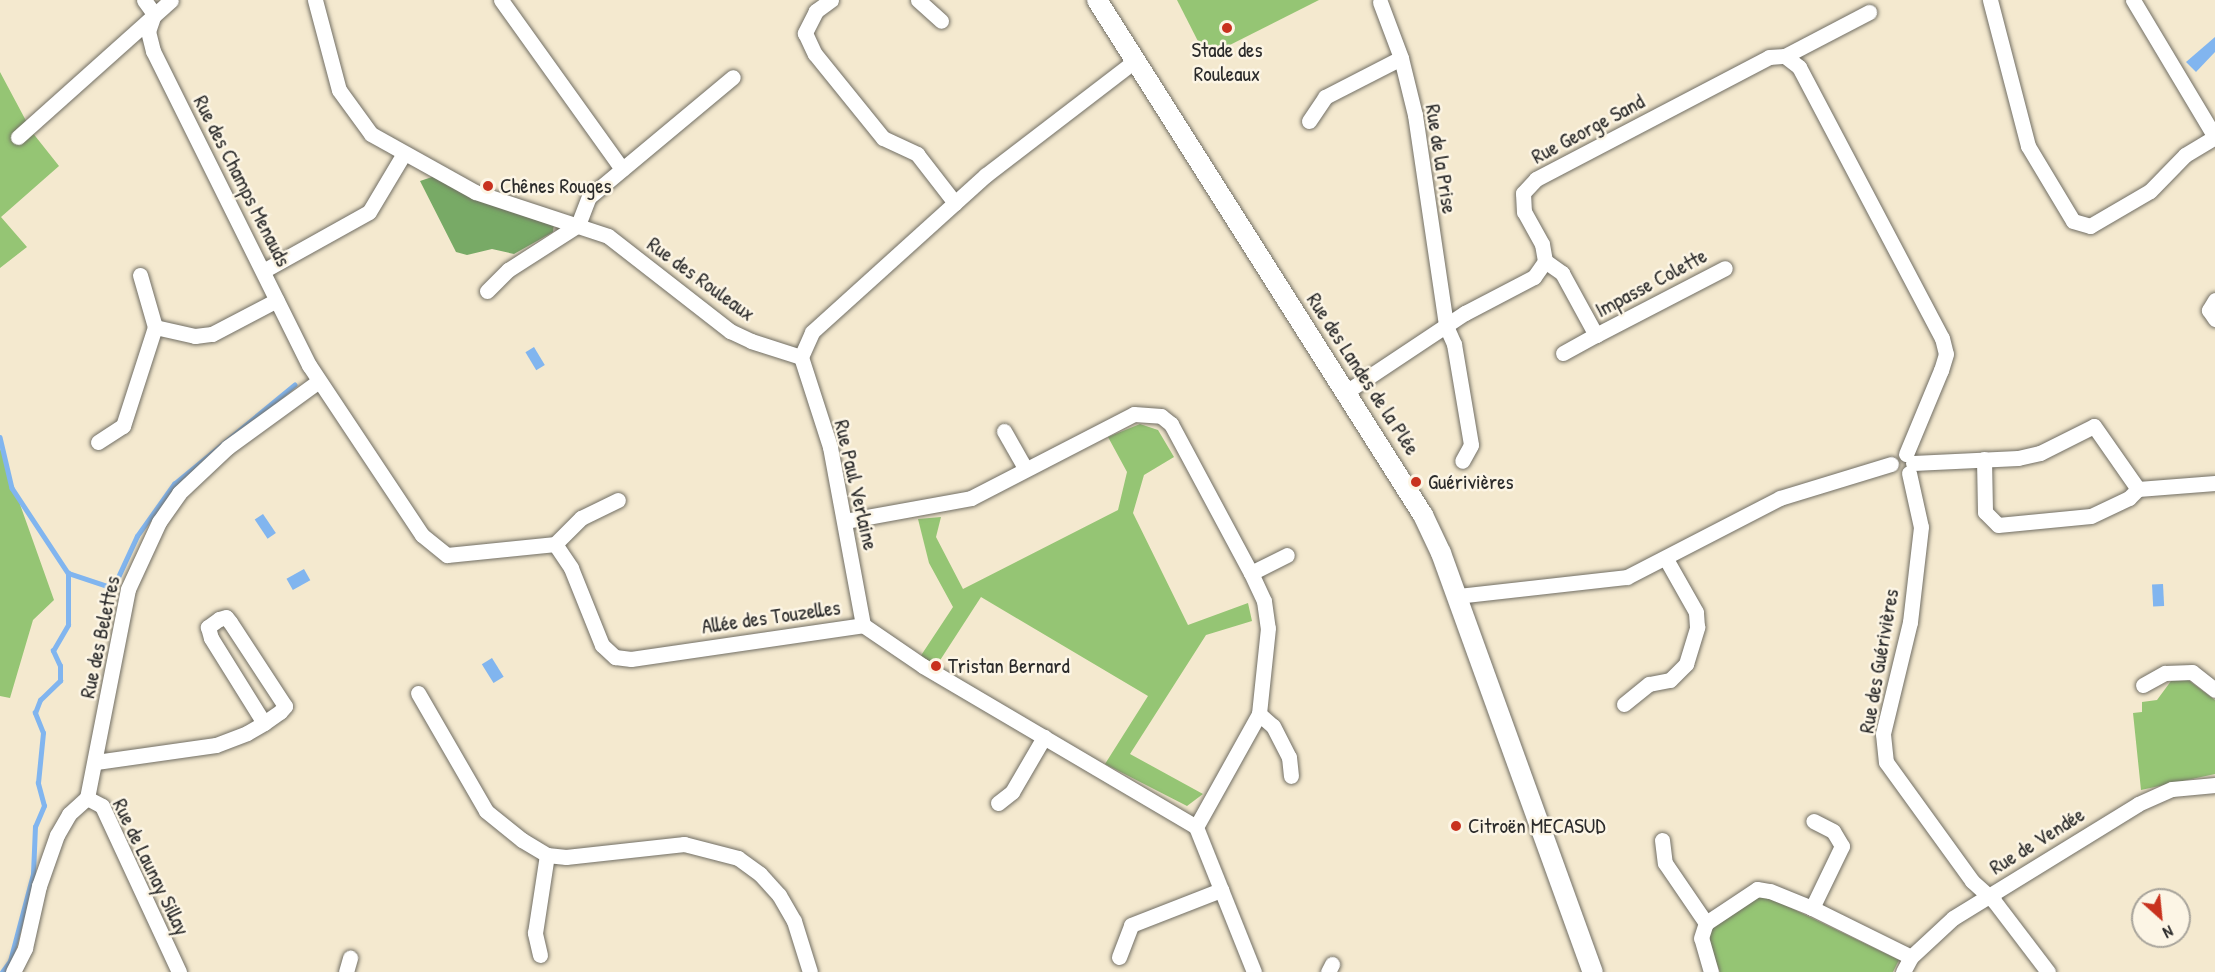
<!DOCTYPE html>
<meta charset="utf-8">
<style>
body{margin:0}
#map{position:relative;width:2215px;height:972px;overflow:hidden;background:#f4e9cf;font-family:"Patrick Hand",sans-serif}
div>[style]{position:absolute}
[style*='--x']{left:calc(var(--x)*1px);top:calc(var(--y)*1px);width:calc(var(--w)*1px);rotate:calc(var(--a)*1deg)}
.green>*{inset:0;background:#95c574}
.forest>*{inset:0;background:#78aa66}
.water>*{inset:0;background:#81b5ef;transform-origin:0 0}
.stream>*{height:4.5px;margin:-2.25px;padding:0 2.25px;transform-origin:2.25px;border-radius:2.25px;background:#81b5ef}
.roads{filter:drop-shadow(0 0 2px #716e64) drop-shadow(0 0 2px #716e64)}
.minor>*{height:15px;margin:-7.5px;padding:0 7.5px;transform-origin:7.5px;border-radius:7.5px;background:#fff}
.tertiary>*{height:20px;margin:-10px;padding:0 10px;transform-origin:10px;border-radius:10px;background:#fff}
.dots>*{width:16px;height:16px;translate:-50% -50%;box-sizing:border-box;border:3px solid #fcf5e5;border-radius:50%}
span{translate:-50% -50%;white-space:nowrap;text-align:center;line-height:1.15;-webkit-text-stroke:5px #fcf5e5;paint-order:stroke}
.poi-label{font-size:21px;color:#2b2b2b}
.left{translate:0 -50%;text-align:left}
.street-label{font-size:21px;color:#2b2b2b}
.north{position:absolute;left:2131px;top:888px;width:60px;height:60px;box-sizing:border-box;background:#fcf5e5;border:2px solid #a8a49b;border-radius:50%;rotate:153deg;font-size:16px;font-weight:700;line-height:24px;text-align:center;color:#2b2b2b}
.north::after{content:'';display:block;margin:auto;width:21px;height:27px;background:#c8321e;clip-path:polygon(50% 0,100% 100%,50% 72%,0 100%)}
</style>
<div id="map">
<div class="green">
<div style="clip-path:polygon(1177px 0,1319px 0,1206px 57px)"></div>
<div style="clip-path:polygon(0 72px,32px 132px,59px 166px,1px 217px,27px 247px,0 268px)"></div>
<div style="clip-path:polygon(1140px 424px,1158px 430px,1174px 457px,1144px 475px,1133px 513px,1188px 625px,1248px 603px,1252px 621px,1206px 635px,1130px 754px,1203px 794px,1187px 806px,1105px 764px,1148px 696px,981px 597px,937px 665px,920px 657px,953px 607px,929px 563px,918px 519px,941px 517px,936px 537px,963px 589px,1118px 510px,1127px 472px,1108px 437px)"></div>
<div style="clip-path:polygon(0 448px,54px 600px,33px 620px,10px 698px,0 696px)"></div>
<div style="clip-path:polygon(2188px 680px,2215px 700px,2215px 774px,2141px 790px,2133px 713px,2142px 712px,2142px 702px,2157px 700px,2171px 681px)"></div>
<div style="clip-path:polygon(1758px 892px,1899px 960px,1893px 972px,1720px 972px,1707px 939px,1714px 926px)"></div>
</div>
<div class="forest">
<div style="clip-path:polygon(435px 176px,554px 223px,553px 232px,514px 254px,492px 249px,467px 255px,456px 252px,420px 181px)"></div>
</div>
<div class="water">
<div style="clip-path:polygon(2215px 37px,2215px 52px,2196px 72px,2186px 62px)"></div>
<div style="left:534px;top:347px;width:21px;height:10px;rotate:59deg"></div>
<div style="left:263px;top:514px;width:23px;height:10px;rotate:56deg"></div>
<div style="left:304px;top:569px;width:13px;height:20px;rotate:61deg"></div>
<div style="left:2163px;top:584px;width:22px;height:11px;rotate:87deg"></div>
<div style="left:492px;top:658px;width:22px;height:12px;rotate:58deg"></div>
</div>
<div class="stream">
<div style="--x:0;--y:437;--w:52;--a:76.8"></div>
<div style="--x:12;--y:488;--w:102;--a:56.6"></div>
<div style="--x:2;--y:972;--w:14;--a:-54"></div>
<div style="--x:10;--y:961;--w:90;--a:-75.2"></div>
<div style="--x:33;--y:874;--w:47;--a:-87.6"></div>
<div style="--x:35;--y:827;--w:23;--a:-67"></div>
<div style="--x:44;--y:806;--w:24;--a:-105"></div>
<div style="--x:38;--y:783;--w:50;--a:-84.3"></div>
<div style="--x:43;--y:733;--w:22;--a:-112"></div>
<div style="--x:35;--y:713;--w:14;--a:-69"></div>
<div style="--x:40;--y:700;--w:28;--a:-44"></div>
<div style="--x:60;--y:681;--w:15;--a:-90"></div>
<div style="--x:60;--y:666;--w:17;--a:-115"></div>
<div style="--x:53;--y:651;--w:30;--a:-60"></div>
<div style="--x:68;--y:625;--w:52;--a:-90"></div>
<div style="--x:68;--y:573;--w:47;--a:18.4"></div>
<div style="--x:113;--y:588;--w:57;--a:-65.2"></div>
<div style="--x:137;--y:536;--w:64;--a:-54.6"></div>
<div style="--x:174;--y:484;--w:156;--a:-39.5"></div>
</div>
<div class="roads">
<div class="minor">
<div style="--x:144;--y:0;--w:17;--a:54"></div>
<div style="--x:315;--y:0;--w:93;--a:75.1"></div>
<div style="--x:339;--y:90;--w:54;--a:54"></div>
<div style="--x:371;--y:134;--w:119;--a:29.1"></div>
<div style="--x:475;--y:192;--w:140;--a:18.3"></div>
<div style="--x:608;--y:236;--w:155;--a:37.9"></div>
<div style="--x:730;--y:331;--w:23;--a:25"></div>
<div style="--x:751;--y:341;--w:52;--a:17.7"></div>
<div style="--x:501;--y:0;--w:208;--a:54.4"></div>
<div style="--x:831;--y:0;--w:19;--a:144"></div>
<div style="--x:816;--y:11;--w:25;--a:117"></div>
<div style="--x:805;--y:33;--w:23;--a:65"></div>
<div style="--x:815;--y:54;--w:108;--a:51"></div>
<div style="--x:883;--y:138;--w:38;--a:25"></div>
<div style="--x:917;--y:154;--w:62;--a:52.2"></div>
<div style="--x:918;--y:0;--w:31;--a:42"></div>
<div style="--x:1990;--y:0;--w:151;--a:75.4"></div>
<div style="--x:2028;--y:146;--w:87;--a:59"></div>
<div style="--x:2073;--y:221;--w:18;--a:16"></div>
<div style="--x:2090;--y:226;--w:69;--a:-30.3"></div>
<div style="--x:2150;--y:191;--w:50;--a:-45.8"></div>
<div style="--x:2185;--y:155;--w:35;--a:-31"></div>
<div style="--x:2133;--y:0;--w:160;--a:59.1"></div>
<div style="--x:1380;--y:2;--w:60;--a:69.4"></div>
<div style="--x:1401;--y:58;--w:59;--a:76.2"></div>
<div style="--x:1415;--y:115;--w:213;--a:81.6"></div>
<div style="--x:1446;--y:326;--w:20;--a:66"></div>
<div style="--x:1454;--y:344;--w:102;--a:80.4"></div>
<div style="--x:1471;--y:445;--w:18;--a:119"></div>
<div style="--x:154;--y:14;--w:18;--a:109"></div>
<div style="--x:148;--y:31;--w:21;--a:76"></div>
<div style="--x:153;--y:51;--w:351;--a:63.6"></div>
<div style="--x:309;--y:365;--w:204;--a:56.4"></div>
<div style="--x:422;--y:535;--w:32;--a:39"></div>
<div style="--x:447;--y:555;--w:109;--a:-5.8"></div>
<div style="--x:555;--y:544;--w:29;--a:56"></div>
<div style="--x:571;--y:568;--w:83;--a:68.1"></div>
<div style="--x:602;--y:645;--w:18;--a:43"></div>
<div style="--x:615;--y:657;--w:16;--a:7"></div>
<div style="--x:631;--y:659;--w:234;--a:-8.3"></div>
<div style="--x:863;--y:625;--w:73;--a:34.3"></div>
<div style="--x:923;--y:666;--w:317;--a:30.5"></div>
<div style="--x:1196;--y:827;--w:156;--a:68.2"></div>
<div style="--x:1785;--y:56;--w:95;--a:-27.6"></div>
<div style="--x:1309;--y:121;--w:29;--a:-56"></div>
<div style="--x:1325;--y:97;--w:85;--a:-27.2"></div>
<div style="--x:18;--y:137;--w:205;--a:-41.8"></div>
<div style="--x:1545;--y:261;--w:21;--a:35"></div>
<div style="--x:1562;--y:273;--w:71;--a:61.3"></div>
<div style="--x:1596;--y:335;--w:145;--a:-27.4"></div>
<div style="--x:263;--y:271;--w:121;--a:-29.1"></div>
<div style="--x:369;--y:212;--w:66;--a:-59.2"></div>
<div style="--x:140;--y:275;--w:54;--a:73.9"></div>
<div style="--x:155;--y:327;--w:41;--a:12.7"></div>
<div style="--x:195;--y:336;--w:17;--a:-7"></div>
<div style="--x:212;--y:334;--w:73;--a:-27.6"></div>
<div style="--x:487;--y:291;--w:30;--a:-45"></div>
<div style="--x:508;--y:270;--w:83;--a:-32.7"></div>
<div style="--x:578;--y:225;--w:30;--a:-69"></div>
<div style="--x:589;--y:197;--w:187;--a:-39.8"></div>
<div style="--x:2215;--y:300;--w:12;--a:121"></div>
<div style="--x:2209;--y:310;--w:11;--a:56"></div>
<div style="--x:1563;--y:353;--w:38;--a:-29"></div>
<div style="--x:801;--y:357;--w:27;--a:-66"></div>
<div style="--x:812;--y:332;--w:234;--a:-42.1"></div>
<div style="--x:986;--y:175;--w:189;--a:-37.5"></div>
<div style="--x:801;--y:357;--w:95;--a:72.1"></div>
<div style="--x:830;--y:447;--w:181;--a:79.5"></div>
<div style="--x:1346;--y:392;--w:143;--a:-33.6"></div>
<div style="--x:1465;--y:313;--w:78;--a:-27.6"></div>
<div style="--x:1534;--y:277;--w:19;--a:-55"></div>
<div style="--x:1545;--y:261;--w:17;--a:-100"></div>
<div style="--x:1542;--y:244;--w:37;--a:-119"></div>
<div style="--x:1524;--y:212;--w:19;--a:-93"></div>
<div style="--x:1523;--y:193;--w:19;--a:-47"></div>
<div style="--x:1536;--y:179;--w:263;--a:-27.6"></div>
<div style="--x:1769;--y:57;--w:16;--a:-4"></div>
<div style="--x:1785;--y:56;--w:18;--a:38"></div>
<div style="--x:1799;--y:67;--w:306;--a:62.2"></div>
<div style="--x:1942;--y:338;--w:16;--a:76"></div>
<div style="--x:1946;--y:354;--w:17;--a:107"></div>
<div style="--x:1941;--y:370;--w:91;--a:112.6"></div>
<div style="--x:1004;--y:431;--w:43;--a:60.4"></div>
<div style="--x:98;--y:442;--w:30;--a:-33"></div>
<div style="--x:123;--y:426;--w:104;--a:-72.1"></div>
<div style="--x:1984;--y:459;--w:53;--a:88.9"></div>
<div style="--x:1985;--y:512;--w:18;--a:45"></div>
<div style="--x:1998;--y:525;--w:93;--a:-5.5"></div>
<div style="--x:2091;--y:516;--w:42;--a:-25.3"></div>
<div style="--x:2129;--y:498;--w:13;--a:-45"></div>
<div style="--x:1913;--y:463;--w:105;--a:-2.7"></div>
<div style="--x:2018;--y:458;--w:23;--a:-13"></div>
<div style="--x:2040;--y:453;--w:60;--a:-26.6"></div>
<div style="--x:2094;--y:426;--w:77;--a:55.1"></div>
<div style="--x:2138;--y:489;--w:77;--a:-4.5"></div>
<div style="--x:1909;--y:473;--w:55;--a:77.5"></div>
<div style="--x:1921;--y:527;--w:96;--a:96.6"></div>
<div style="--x:1910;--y:622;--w:115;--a:103.6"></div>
<div style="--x:1883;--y:734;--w:28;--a:84"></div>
<div style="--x:1886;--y:762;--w:147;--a:54.1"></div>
<div style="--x:1972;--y:881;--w:30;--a:42"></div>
<div style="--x:1994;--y:901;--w:89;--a:52.7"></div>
<div style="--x:845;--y:521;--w:128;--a:-10.3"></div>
<div style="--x:971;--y:498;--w:183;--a:-27.3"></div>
<div style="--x:1134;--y:414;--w:27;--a:4"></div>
<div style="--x:1161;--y:416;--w:13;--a:39"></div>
<div style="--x:1171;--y:424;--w:169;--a:61.8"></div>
<div style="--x:1251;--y:573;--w:31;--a:65"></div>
<div style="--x:1264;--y:601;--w:27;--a:82"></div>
<div style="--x:1268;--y:628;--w:86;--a:96"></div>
<div style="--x:1259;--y:714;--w:129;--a:119.1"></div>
<div style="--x:555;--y:544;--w:37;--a:-45"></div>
<div style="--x:581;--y:518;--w:41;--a:-25.9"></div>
<div style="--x:1251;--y:573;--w:40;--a:-26.6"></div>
<div style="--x:1457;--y:596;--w:171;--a:-6.4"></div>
<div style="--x:1627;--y:577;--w:172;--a:-27.3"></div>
<div style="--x:1780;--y:498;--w:116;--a:-17"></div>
<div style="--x:2143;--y:685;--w:25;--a:-29"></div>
<div style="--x:2165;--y:673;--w:27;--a:-2"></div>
<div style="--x:2192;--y:672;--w:29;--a:38"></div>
<div style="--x:418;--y:693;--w:136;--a:60"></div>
<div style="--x:486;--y:811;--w:46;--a:38.9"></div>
<div style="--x:522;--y:840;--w:29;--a:31"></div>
<div style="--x:547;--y:855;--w:19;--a:6"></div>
<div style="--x:566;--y:857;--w:119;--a:-6.3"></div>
<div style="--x:684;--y:844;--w:56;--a:14.5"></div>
<div style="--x:738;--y:858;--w:27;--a:36"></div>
<div style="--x:760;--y:874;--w:28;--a:48"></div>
<div style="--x:779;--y:895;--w:30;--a:60"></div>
<div style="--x:794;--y:921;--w:53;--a:72.6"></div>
<div style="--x:1624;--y:704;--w:32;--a:-39"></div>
<div style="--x:1649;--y:684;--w:21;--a:-11"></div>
<div style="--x:1670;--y:680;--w:23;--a:-45"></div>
<div style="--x:1686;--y:664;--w:39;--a:-73"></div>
<div style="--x:1697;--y:627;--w:15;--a:-94"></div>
<div style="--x:1696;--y:612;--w:61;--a:-119.5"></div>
<div style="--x:1259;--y:714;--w:18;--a:41"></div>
<div style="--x:1273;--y:726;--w:35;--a:63"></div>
<div style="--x:1289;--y:757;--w:19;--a:84"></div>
<div style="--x:96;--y:762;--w:121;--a:-8.1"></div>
<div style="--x:216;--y:745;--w:33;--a:-21"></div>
<div style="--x:247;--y:733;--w:20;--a:-30"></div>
<div style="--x:264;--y:723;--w:19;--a:-35"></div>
<div style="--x:280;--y:712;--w:8;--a:-50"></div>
<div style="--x:285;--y:706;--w:100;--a:-123.2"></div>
<div style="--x:230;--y:622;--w:6;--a:-129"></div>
<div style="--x:226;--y:617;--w:7;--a:164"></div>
<div style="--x:219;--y:619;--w:14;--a:144"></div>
<div style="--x:208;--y:627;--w:11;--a:75"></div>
<div style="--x:211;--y:638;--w:100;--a:58.1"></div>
<div style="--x:87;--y:798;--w:213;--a:-78.9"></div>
<div style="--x:128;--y:589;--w:74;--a:-65.2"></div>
<div style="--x:159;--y:522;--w:35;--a:-55"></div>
<div style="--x:179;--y:493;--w:67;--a:-43.2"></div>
<div style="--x:228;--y:447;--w:112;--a:-36"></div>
<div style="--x:998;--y:803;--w:18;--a:-38"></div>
<div style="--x:1012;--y:792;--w:64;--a:-59.8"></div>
<div style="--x:1662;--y:840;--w:23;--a:83"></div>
<div style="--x:1665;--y:863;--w:73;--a:55.7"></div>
<div style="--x:1812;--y:908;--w:69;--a:-64.2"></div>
<div style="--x:1842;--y:846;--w:17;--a:-121"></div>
<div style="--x:1833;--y:831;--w:22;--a:-153"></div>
<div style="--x:540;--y:955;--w:23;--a:-103"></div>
<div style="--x:535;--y:933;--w:79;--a:-81.3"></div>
<div style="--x:1119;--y:957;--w:34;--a:-69"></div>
<div style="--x:1131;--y:925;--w:97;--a:-21.3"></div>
<div style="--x:13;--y:972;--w:27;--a:-63"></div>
<div style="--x:25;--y:948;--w:64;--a:-77.3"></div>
<div style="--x:39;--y:886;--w:54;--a:-70.6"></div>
<div style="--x:57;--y:835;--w:24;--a:-60"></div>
<div style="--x:69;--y:814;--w:24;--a:-42"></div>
<div style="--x:87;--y:798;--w:17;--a:28"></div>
<div style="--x:102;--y:806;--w:183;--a:65.1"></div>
<div style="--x:346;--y:972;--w:15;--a:-74"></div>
<div style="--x:1328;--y:972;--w:9;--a:-63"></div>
<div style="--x:1711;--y:972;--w:35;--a:-106"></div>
<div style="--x:1701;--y:938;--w:16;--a:-72"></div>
<div style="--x:1706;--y:923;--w:61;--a:-33.7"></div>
<div style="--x:1757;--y:889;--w:13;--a:9"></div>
<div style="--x:1770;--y:891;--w:45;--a:22"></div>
<div style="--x:1812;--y:908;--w:110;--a:26.3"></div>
<div style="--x:1903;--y:972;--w:17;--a:-62"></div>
<div style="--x:1911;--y:957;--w:57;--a:-42.9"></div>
<div style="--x:1953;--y:918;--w:217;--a:-31.6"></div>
<div style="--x:2138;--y:804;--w:37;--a:-24"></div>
<div style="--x:2172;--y:789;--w:43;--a:-5.3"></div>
</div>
<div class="tertiary">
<div style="--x:1097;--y:0;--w:610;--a:57.67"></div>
<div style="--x:1423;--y:515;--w:42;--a:64.7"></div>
<div style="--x:1441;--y:553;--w:446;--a:70.1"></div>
</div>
</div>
<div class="dots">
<div style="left:1227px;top:28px;background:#c8321e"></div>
<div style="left:488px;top:186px;background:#c8321e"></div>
<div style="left:1416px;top:482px;background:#c8321e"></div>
<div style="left:936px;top:666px;background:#c8321e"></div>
<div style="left:1456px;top:826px;background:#c8321e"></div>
</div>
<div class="poi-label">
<span style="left:1227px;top:62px">Stade des<br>Rouleaux</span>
<span class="left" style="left:500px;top:186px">Chênes Rouges</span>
<span class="left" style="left:1428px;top:482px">Guérivières</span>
<span class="left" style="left:948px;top:666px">Tristan Bernard</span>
<span class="left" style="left:1468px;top:826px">Citroën MECASUD</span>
</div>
<div class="street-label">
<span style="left:1588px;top:129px;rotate:-28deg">Rue George Sand</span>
<span style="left:1441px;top:159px;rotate:81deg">Rue de la Prise</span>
<span style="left:242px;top:181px;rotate:63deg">Rue des Champs Menauds</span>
<span style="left:701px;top:279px;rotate:36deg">Rue des Rouleaux</span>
<span style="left:1651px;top:283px;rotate:-28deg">Impasse Colette</span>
<span style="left:1363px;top:374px;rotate:57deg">Rue des Landes de la Plée</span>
<span style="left:856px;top:485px;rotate:77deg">Rue Paul Verlaine</span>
<span style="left:771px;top:617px;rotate:-8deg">Allée des Touzelles</span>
<span style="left:100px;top:637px;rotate:-78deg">Rue des Belettes</span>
<span style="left:1879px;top:661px;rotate:-80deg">Rue des Guérivières</span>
<span style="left:2037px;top:841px;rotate:-32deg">Rue de Vendée</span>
<span style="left:151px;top:867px;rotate:64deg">Rue de Launay Sillay</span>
</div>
<div class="north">N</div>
</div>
